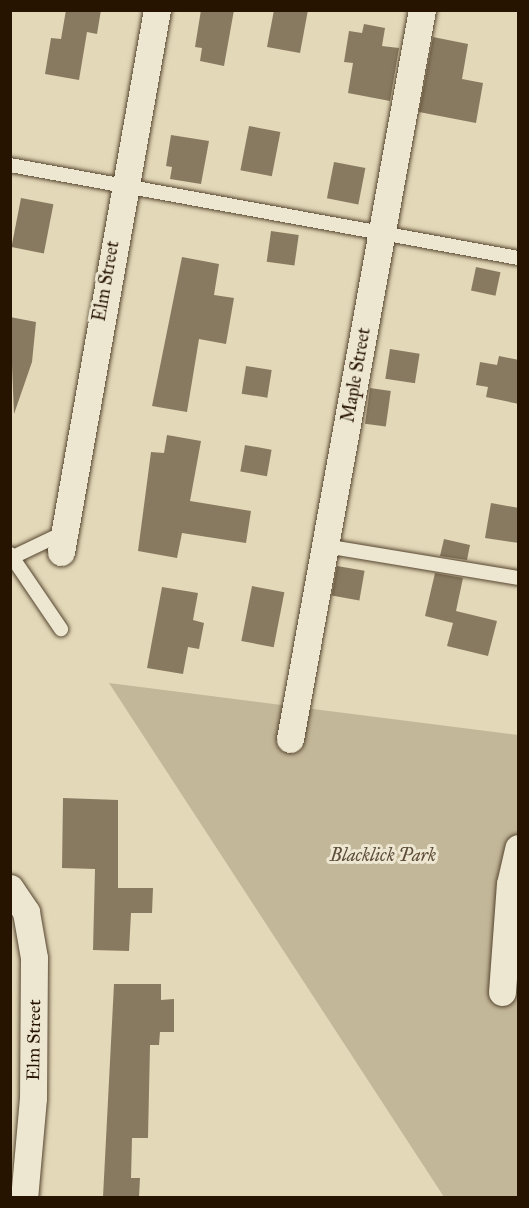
<!DOCTYPE html>
<style>
body{margin:0}
#map{position:relative;width:529px;height:1208px;overflow:hidden;background:#e3d8b8;font-family:"IM FELL Great Primer",serif}
div>[style]{position:absolute}
[style*='--x']{left:calc(var(--x)*1px);top:calc(var(--y)*1px);width:calc(var(--w)*1px);rotate:calc(var(--a)*1deg)}
.green>*{inset:0;background:#c3b799}
.building>*{inset:0;background:#887a60;transform-origin:0 0}
.roads{filter:drop-shadow(0 0 2px #55452f) drop-shadow(0 0 2px #55452f)}
.service>*{height:14px;margin:-7px;padding:0 7px;transform-origin:7px;border-radius:7px;background:#ede6d1}
.minor>*{height:27px;margin:-13.5px;padding:0 13.5px;transform-origin:13.5px;border-radius:13.5px;background:#ede6d1}
span{translate:-50% -50%;white-space:nowrap;text-align:center;line-height:1.15;-webkit-text-stroke:6px #ede6d1;paint-order:stroke}
.street-label{font-size:18px;color:#261401}
.park-label{font-size:18px;color:#5d4d36;font-style:italic}
.frame{position:absolute;inset:0;border:12px solid #261401;pointer-events:none}
</style>
<div id="map">
<div class="green">
<div style="clip-path:polygon(109px 683px,518px 735px,518px 1197px,444px 1197px)"></div>
</div>
<div class="building">
<div style="clip-path:polygon(66px 10px,101px 10px,97px 34px,87px 32px,79px 80px,45px 74px,51px 38px,61px 39px)"></div>
<div style="clip-path:polygon(201px 10px,234px 10px,224px 66px,200px 61px,202px 48px,195px 47px)"></div>
<div style="clip-path:polygon(274px 10px,308px 10px,300px 53px,267px 47px)"></div>
<div style="clip-path:polygon(364px 24px,385px 28px,382px 46px,399px 48px,390px 101px,348px 93px,353px 63px,344px 62px,349px 31px,362px 33px)"></div>
<div style="clip-path:polygon(433px 37px,468px 44px,462px 79px,483px 83px,476px 123px,419px 112px)"></div>
<div style="left:249px;top:126px;width:32px;height:45px;rotate:11deg"></div>
<div style="clip-path:polygon(171px 135px,209px 141px,201px 184px,170px 179px,172px 167px,166px 166px)"></div>
<div style="left:334px;top:162px;width:32px;height:37px;rotate:11deg"></div>
<div style="left:21px;top:198px;width:33px;height:50px;rotate:11deg"></div>
<div style="left:271px;top:231px;width:28px;height:31px;rotate:8deg"></div>
<div style="clip-path:polygon(182px 257px,219px 264px,214px 295px,234px 298px,226px 344px,199px 339px,187px 412px,152px 406px)"></div>
<div style="left:476px;top:267px;width:25px;height:24px;rotate:12deg"></div>
<div style="clip-path:polygon(10px 317px,36px 322px,32px 362px,14px 414px)"></div>
<div style="left:390px;top:349px;width:30px;height:30px;rotate:9deg"></div>
<div style="clip-path:polygon(499px 356px,519px 360px,519px 404px,486px 397px,488px 387px,476px 385px,480px 362px,497px 365px)"></div>
<div style="left:246px;top:366px;width:26px;height:28px;rotate:9deg"></div>
<div style="left:370px;top:388px;width:21px;height:36px;rotate:8deg"></div>
<div style="clip-path:polygon(167px 435px,201px 441px,190px 501px,251px 511px,246px 543px,182px 533px,177px 558px,138px 551px,151px 452px,164px 453px)"></div>
<div style="left:245px;top:445px;width:27px;height:27px;rotate:10deg"></div>
<div style="clip-path:polygon(491px 503px,519px 508px,519px 543px,485px 538px)"></div>
<div style="clip-path:polygon(444px 539px,470px 545px,467px 560px,440px 556px)"></div>
<div style="left:337px;top:566px;width:28px;height:30px;rotate:10deg"></div>
<div style="clip-path:polygon(435px 573px,463px 578px,456px 611px,497px 621px,488px 656px,447px 646px,453px 623px,425px 616px)"></div>
<div style="left:252px;top:586px;width:33px;height:56px;rotate:11deg"></div>
<div style="clip-path:polygon(162px 587px,198px 593px,193px 620px,204px 623px,199px 649px,188px 647px,183px 674px,147px 668px)"></div>
<div style="clip-path:polygon(63px 798px,118px 800px,118px 888px,153px 888px,152px 913px,131px 913px,129px 951px,93px 950px,95px 869px,62px 868px)"></div>
<div style="clip-path:polygon(114px 984px,161px 984px,161px 1000px,174px 999px,174px 1032px,160px 1032px,159px 1045px,150px 1045px,148px 1138px,132px 1138px,131px 1178px,140px 1178px,139px 1197px,103px 1197px)"></div>
</div>
<div class="roads">
<div class="service">
<div style="--x:10;--y:165;--w:516;--a:10.37"></div>
<div style="--x:325;--y:546;--w:196;--a:9.4"></div>
<div style="--x:10;--y:554;--w:91;--a:55.8"></div>
<div style="--x:13;--y:557;--w:55;--a:-25.6"></div>
</div>
<div class="minor">
<div style="--x:61;--y:552;--w:550;--a:-79.96"></div>
<div style="--x:290;--y:739;--w:741;--a:-79.74"></div>
<div style="--x:10;--y:888;--w:29;--a:56"></div>
<div style="--x:26;--y:912;--w:47;--a:80.1"></div>
<div style="--x:34;--y:958;--w:140;--a:90.4"></div>
<div style="--x:33;--y:1098;--w:100;--a:95.1"></div>
<div style="--x:502;--y:992;--w:108;--a:-85.8"></div>
<div style="--x:510;--y:884;--w:37;--a:-77"></div>
</div>
</div>
<div class="street-label">
<span style="left:106px;top:281px;rotate:-80deg">Elm Street</span>
<span style="left:356px;top:375px;rotate:-80deg">Maple Street</span>
<span style="left:34px;top:1040px;rotate:-89deg">Elm Street</span>
</div>
<div class="park-label">
<span style="left:383px;top:855px">Blacklick Park</span>
</div>
<div class="frame"></div>
</div>
